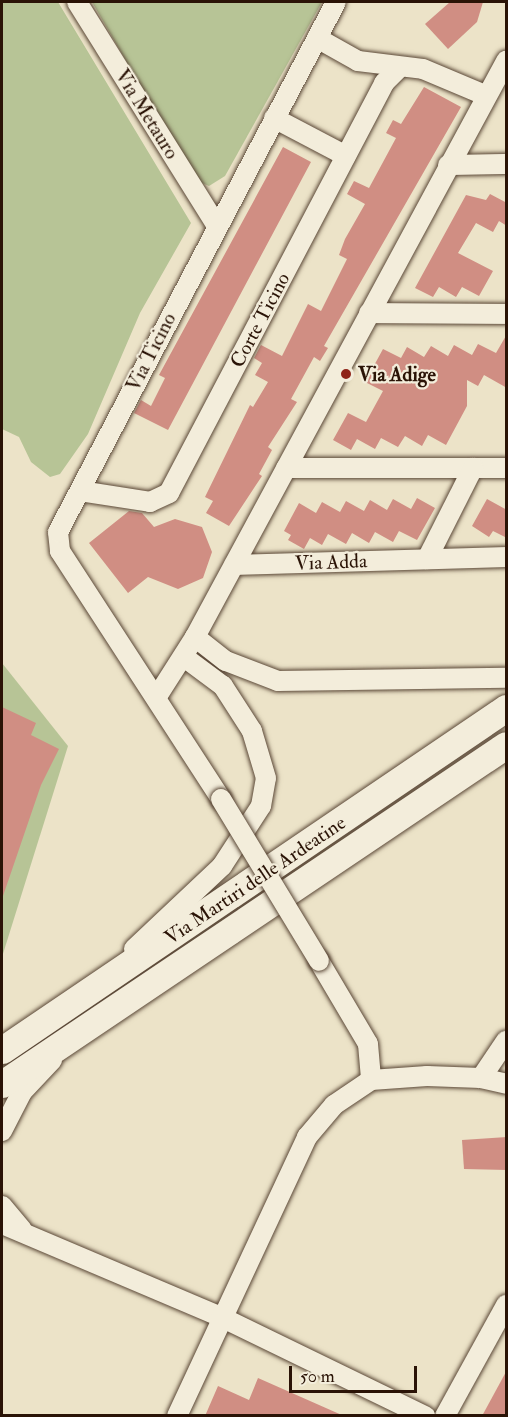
<!DOCTYPE html>
<style>
body{margin:0}
#map{position:relative;width:508px;height:1417px;overflow:hidden;background:#ece3c8;font-family:"IM FELL Double Pica",serif}
div>[style]{position:absolute}
[style*='--x']{left:calc(var(--x)*1px);top:calc(var(--y)*1px);width:calc(var(--w)*1px);rotate:calc(var(--a)*1deg)}
.green>*{inset:0;background:#b7c496}
.building>*{inset:0;background:#d08e83}
.roads{filter:drop-shadow(0 0 2px #5a4736) drop-shadow(0 0 2px #5a4736)}
.street>*{height:20px;margin:-10px;padding:0 10px;transform-origin:10px;border-radius:10px;background:#f3eddb}
.secondary>*{height:27px;margin:-13.5px;padding:0 13.5px;transform-origin:13.5px;border-radius:13.5px;background:#f3eddb}
.bridges{filter:drop-shadow(0 0 2px #5a4736) drop-shadow(0 0 2px #5a4736)}
.street-bridge>*{height:20px;margin:-10px;padding:0 10px;transform-origin:10px;border-radius:10px;background:#f3eddb}
.dots>*{width:16px;height:16px;translate:-50% -50%;box-sizing:border-box;border:3px solid #f3eddb;border-radius:50%}
span{translate:-50% -50%;white-space:nowrap;text-align:center;line-height:1.15;-webkit-text-stroke:4.5px #f3eddb;paint-order:stroke}
.street-label{font-size:20px;color:#2a1306}
.poi-label{font-size:20px;color:#2a1306;font-weight:700}
.left{translate:0 -50%;text-align:left}
.frame{position:absolute;inset:0;border:3px solid #2a1306;pointer-events:none}
.scale{position:absolute;left:289px;top:1366px;width:128px;height:27px;box-sizing:border-box;border:3px solid #2a1306;border-top:0;padding-left:8px;font-size:18px;line-height:21px;white-space:nowrap;color:#2a1306;-webkit-text-stroke:4px #f3eddb;paint-order:stroke}
</style>
<div id="map">
<div class="green">
<div style="clip-path:polygon(2px 2px,58px 2px,191px 223px,140px 313px,88px 434px,60px 474px,50px 477px,31px 462px,19px 437px,2px 429px)"></div>
<div style="clip-path:polygon(92px 2px,322px 2px,225px 176px,209px 186px,195px 180px)"></div>
<div style="clip-path:polygon(2px 663px,68px 746px,2px 957px)"></div>
</div>
<div class="building">
<div style="clip-path:polygon(450px 2px,483px 2px,477px 22px,448px 49px,425px 24px)"></div>
<div style="clip-path:polygon(424px 87px,461px 107px,324px 346px,328px 348px,320px 361px,314px 357px,291px 399px,297px 402px,268px 447px,272px 450px,259px 474px,262px 476px,229px 526px,206px 513px,213px 501px,205px 497px,250px 405px,253px 407px,268px 382px,255px 375px,262px 363px,254px 358px,261px 345px,282px 356px,308px 304px,321px 311px,347px 259px,339px 255px,345px 239px,365px 204px,347px 194px,354px 181px,369px 188px,396px 138px,386px 133px,393px 120px,401px 124px)"></div>
<div style="clip-path:polygon(283px 147px,311px 162px,168px 430px,134px 413px,141px 400px,151px 406px,165px 378px,159px 375px)"></div>
<div style="clip-path:polygon(490px 194px,507px 203px,507px 226px,499px 221px,493px 232px,476px 223px,458px 253px,493px 271px,479px 296px,462px 287px,456px 297px,439px 287px,433px 297px,415px 288px,466px 195px,486px 200px)"></div>
<div style="clip-path:polygon(507px 334px,507px 388px,484px 375px,478px 386px,467px 380px,467px 406px,446px 445px,428px 435px,422px 446px,405px 436px,398px 447px,381px 438px,375px 449px,357px 439px,351px 450px,333px 440px,348px 413px,366px 422px,383px 391px,365px 382px,383px 349px,401px 358px,407px 347px,424px 357px,431px 346px,448px 356px,454px 345px,472px 355px,478px 344px,496px 353px)"></div>
<div style="clip-path:polygon(417px 498px,435px 508px,417px 540px,399px 531px,393px 542px,375px 532px,369px 543px,352px 533px,346px 544px,328px 534px,322px 545px,310px 538px,304px 549px,288px 540px,291px 535px,284px 531px,299px 503px,316px 513px,322px 502px,340px 512px,346px 501px,364px 511px,370px 500px,387px 510px,393px 499px,411px 509px)"></div>
<div style="clip-path:polygon(487px 499px,507px 510px,507px 538px,493px 531px,489px 537px,472px 526px)"></div>
<div style="clip-path:polygon(129px 511px,142px 513px,154px 527px,175px 519px,202px 527px,212px 552px,203px 578px,178px 589px,148px 577px,128px 593px,89px 543px)"></div>
<div style="clip-path:polygon(2px 707px,36px 723px,31px 735px,59px 749px,41px 785px,3px 896px)"></div>
<div style="clip-path:polygon(507px 1137px,507px 1170px,464px 1169px,462px 1140px)"></div>
<div style="clip-path:polygon(507px 1370px,507px 1416px,482px 1416px)"></div>
<div style="clip-path:polygon(258px 1378px,344px 1416px,205px 1416px,218px 1386px,249px 1400px)"></div>
</div>
<div class="roads">
<div class="street">
<div style="--x:77;--y:2;--w:264;--a:58"></div>
<div style="--x:317;--y:38;--w:47;--a:29.3"></div>
<div style="--x:358;--y:61;--w:65;--a:7"></div>
<div style="--x:423;--y:69;--w:67;--a:22.8"></div>
<div style="--x:274;--y:118;--w:81;--a:27.8"></div>
<div style="--x:448;--y:165;--w:58;--a:-1"></div>
<div style="--x:369;--y:313;--w:137;--a:0.4"></div>
<div style="--x:286;--y:468;--w:220;--a:0"></div>
<div style="--x:80;--y:491;--w:71;--a:8.9"></div>
<div style="--x:150;--y:502;--w:21;--a:-25"></div>
<div style="--x:169;--y:493;--w:463;--a:-62.3"></div>
<div style="--x:384;--y:83;--w:21;--a:-45"></div>
<div style="--x:427;--y:559;--w:102;--a:-63.2"></div>
<div style="--x:234;--y:565;--w:272;--a:-1.7"></div>
<div style="--x:195;--y:637;--w:39;--a:38"></div>
<div style="--x:226;--y:661;--w:56;--a:21"></div>
<div style="--x:278;--y:681;--w:228;--a:-0.8"></div>
<div style="--x:158;--y:695;--w:69;--a:-57.5"></div>
<div style="--x:195;--y:637;--w:655;--a:-61.63"></div>
<div style="--x:221;--y:799;--w:296;--a:-123"></div>
<div style="--x:60;--y:551;--w:19;--a:-96"></div>
<div style="--x:58;--y:532;--w:598;--a:-62.32"></div>
<div style="--x:134;--y:949;--w:121;--a:-43.3"></div>
<div style="--x:222;--y:866;--w:72;--a:-57"></div>
<div style="--x:261;--y:806;--w:28;--a:-80"></div>
<div style="--x:266;--y:778;--w:49;--a:-106.6"></div>
<div style="--x:252;--y:731;--w:54;--a:-122.8"></div>
<div style="--x:223;--y:686;--w:49;--a:-143.4"></div>
<div style="--x:319;--y:961;--w:96;--a:59.4"></div>
<div style="--x:368;--y:1044;--w:36;--a:85"></div>
<div style="--x:481;--y:1078;--w:45;--a:-56"></div>
<div style="--x:2;--y:1131;--w:44;--a:-62.9"></div>
<div style="--x:22;--y:1092;--w:44;--a:-46.8"></div>
<div style="--x:2;--y:1206;--w:31;--a:50"></div>
<div style="--x:2;--y:1224;--w:238;--a:23"></div>
<div style="--x:221;--y:1317;--w:227;--a:25.9"></div>
<div style="--x:177;--y:1416;--w:308;--a:-65"></div>
<div style="--x:307;--y:1137;--w:42;--a:-49.8"></div>
<div style="--x:334;--y:1105;--w:45;--a:-34"></div>
<div style="--x:371;--y:1080;--w:56;--a:-4.1"></div>
<div style="--x:427;--y:1076;--w:54;--a:2.1"></div>
<div style="--x:481;--y:1078;--w:26;--a:13"></div>
<div style="--x:445;--y:1416;--w:127;--a:-61.2"></div>
</div>
<div class="secondary">
<div style="--x:2;--y:1050;--w:609;--a:-34.16"></div>
<div style="--x:2;--y:1084;--w:607;--a:-33.93"></div>
</div>
</div>
<div class="bridges">
<div class="street-bridge">
<div style="--x:221;--y:799;--w:189;--a:58.8"></div>
</div>
</div>
<div class="dots">
<div style="left:346px;top:374px;background:#8f2418"></div>
</div>
<div class="street-label">
<span style="left:147px;top:114px;rotate:58deg">Via Metauro</span>
<span style="left:260px;top:320px;rotate:-62deg">Corte Ticino</span>
<span style="left:151px;top:352px;rotate:-63deg">Via Ticino</span>
<span style="left:331px;top:562px;rotate:-2deg">Via Adda</span>
<span style="left:255px;top:880px;rotate:-34deg">Via Martiri delle Ardeatine</span>
</div>
<div class="poi-label">
<span class="left" style="left:358px;top:374px">Via Adige</span>
</div>
<div class="frame"></div>
<div class="scale">50 m</div>
</div>
